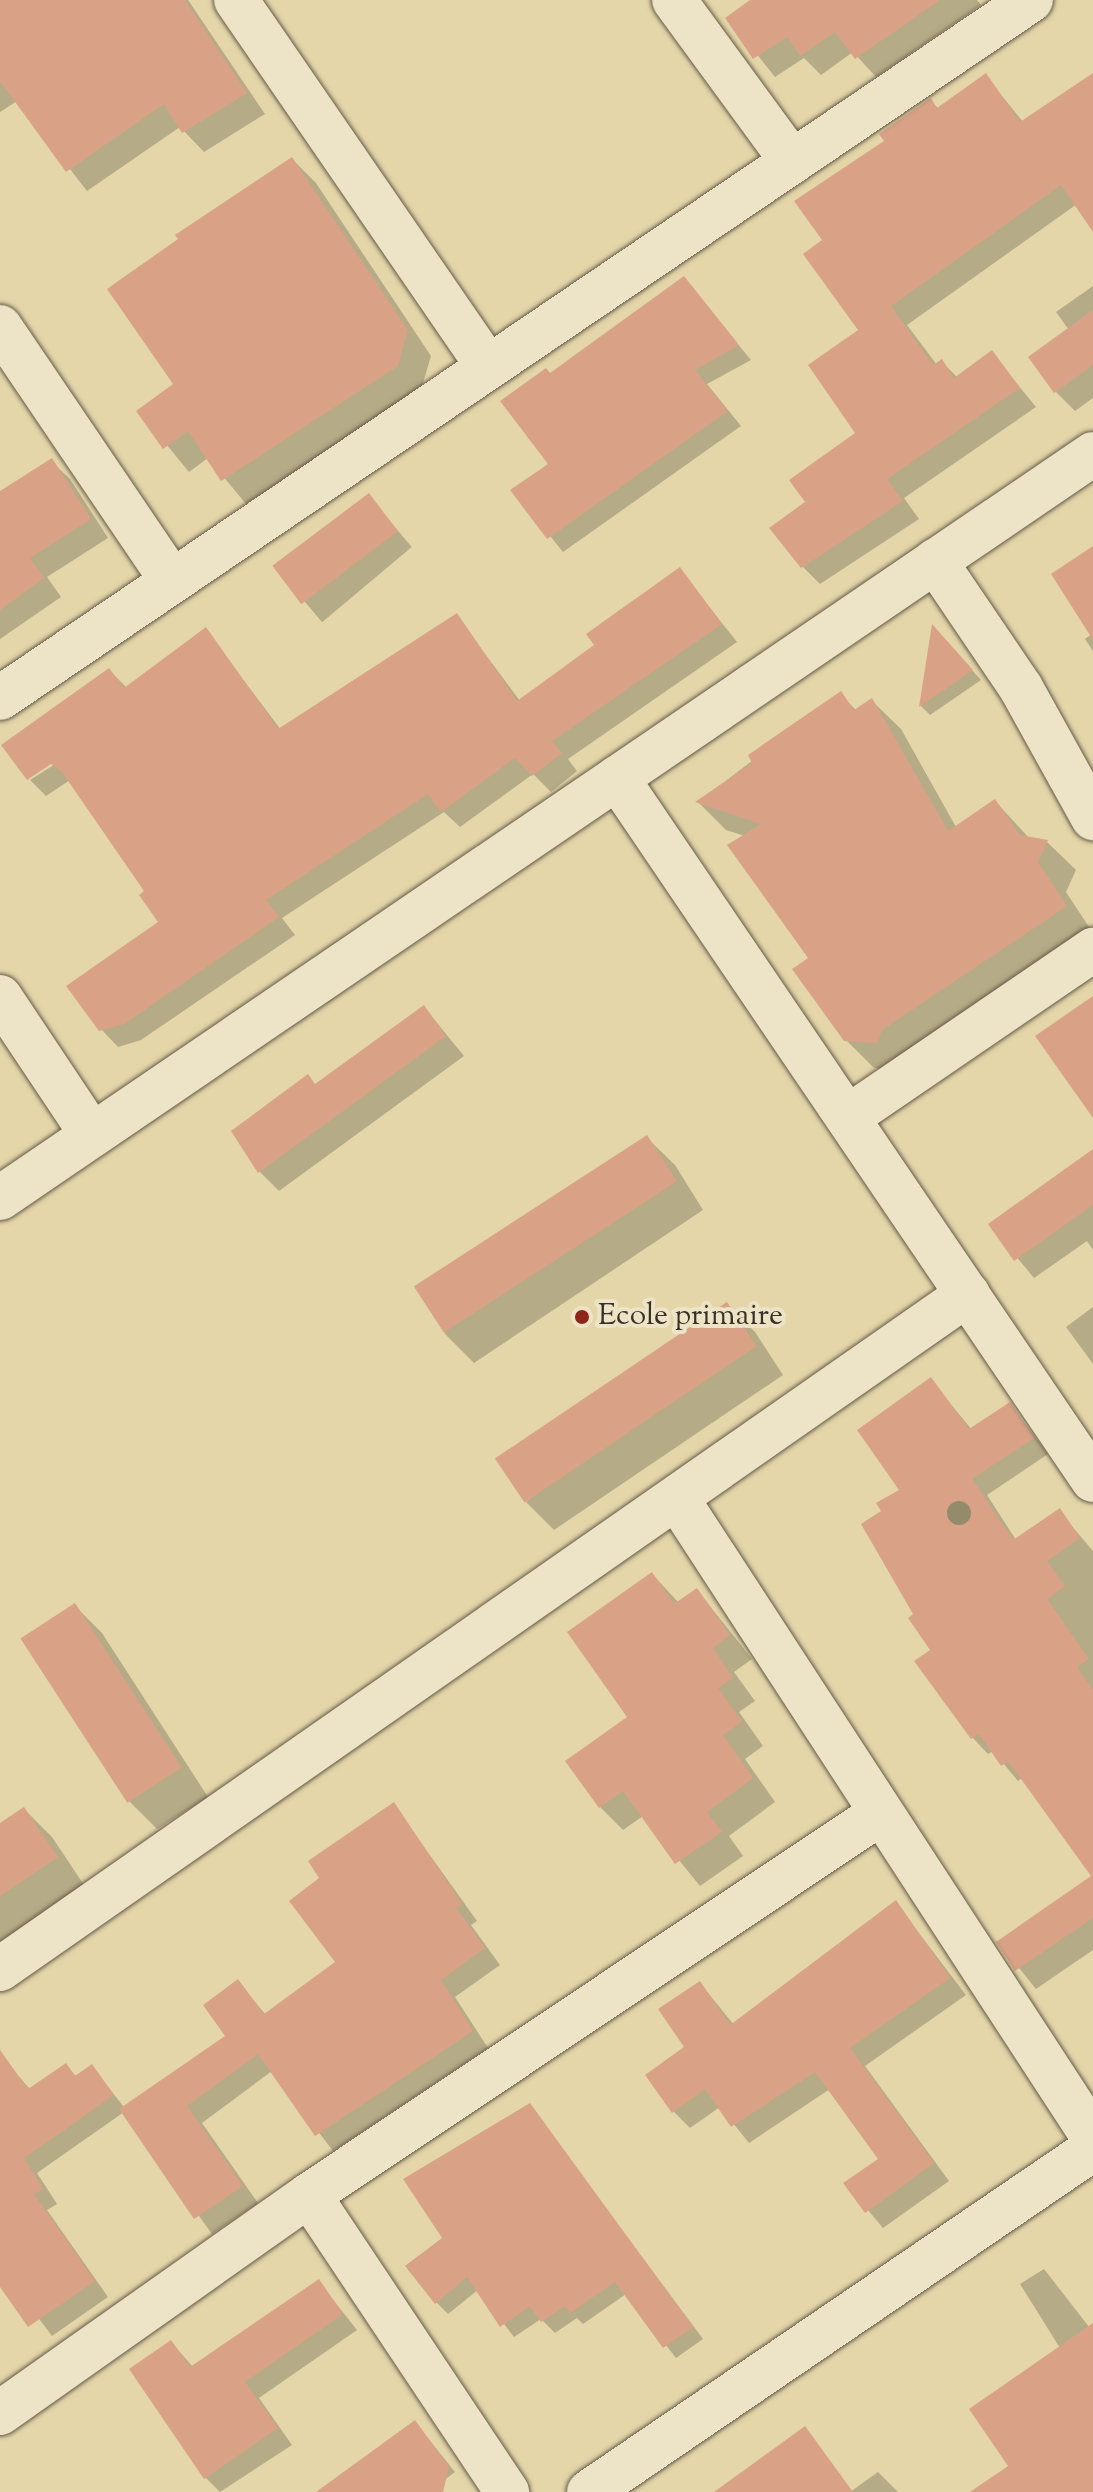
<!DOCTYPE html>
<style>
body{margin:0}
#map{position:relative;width:1093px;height:2492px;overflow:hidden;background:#e4d6a9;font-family:"Sorts Mill Goudy",serif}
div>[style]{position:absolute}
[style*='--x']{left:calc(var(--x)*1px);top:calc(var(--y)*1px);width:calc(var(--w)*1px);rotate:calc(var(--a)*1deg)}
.shadow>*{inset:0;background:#0003;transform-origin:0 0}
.building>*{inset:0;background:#d9a287;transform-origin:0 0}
.roads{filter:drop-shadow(0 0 2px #645a47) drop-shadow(0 0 2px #645a47)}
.minor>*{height:44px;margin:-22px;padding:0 22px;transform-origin:22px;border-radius:22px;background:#ede4c7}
.trees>*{width:24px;height:24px;margin:-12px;border-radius:50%;background:#948b6c}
.dots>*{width:22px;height:22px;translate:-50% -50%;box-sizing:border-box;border:4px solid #ede4c7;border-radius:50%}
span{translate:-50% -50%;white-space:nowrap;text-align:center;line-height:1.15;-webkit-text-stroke:8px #ede4c7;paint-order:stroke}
.poi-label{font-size:30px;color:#3a3126}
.left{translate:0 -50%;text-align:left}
</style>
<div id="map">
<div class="shadow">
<div style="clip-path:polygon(0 0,188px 0,265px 114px,204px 152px,180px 127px,87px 191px,17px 101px,0 112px)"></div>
<div style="clip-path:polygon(754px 0,977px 0,981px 5px,876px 77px,853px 52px,821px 75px,804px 58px,775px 77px,728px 18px)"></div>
<div style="clip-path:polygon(985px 75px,1023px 122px,1093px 75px,1093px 228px,1077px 204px,907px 325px,937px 365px,942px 362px,958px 378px,992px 353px,1036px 407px,904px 498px,919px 519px,820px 584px,802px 566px,808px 502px,858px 434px,861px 331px,825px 240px,887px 141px,930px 101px,939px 109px)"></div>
<div style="clip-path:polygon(292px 159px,316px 183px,431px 356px,421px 390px,246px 504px,208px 458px,189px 472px,139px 411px,176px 385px)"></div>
<div style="clip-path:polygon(684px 279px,751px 360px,707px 384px,741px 426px,563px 552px,513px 490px,551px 464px,550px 375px)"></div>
<div style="clip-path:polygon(1093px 286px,1093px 398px,1075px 411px,1055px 391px,1069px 330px,1056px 312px)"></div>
<div style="clip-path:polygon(51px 461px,70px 479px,108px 538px,47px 577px,61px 597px,0 639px,0 507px)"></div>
<div style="left:368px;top:495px;width:68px;height:117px;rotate:50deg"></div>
<div style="clip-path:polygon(1093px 549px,1093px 651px,1085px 639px,1092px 634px)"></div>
<div style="clip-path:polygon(680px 570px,737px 642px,568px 759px,577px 771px,551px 792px,533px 774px,460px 827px,444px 812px,282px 918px,295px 935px,141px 1040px,118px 1047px,101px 1029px,161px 923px,147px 892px,70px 780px,46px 796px,30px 780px,60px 761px,109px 670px,128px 689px,206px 630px,281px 730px,457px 616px,520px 701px,597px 646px)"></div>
<div style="clip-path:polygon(933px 628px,981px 680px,930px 715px,921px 706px)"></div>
<div style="clip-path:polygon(840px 694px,857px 711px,872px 701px,901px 729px,956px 827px,995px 801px,1030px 839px,1047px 842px,1076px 870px,1066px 892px,1093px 933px,906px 1071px,874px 1068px,845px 1039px,811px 958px,745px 836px,726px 830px,698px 802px)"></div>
<div style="clip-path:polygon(424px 1007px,464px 1056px,279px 1191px,259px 1171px,308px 1077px,316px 1085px)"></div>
<div style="clip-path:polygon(647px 1138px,675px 1165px,703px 1210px,474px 1363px,446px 1335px,416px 1288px)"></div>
<div style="clip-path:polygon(1093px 1151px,1093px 1250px,1087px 1241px,1034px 1278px,990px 1225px)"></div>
<div style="clip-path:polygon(727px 1304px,755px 1332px,783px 1375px,554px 1530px,526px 1502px)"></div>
<div style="clip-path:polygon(1093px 1307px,1093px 1364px,1066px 1327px)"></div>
<div style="clip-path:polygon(931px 1380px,972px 1430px,1010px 1404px,1048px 1454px,987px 1495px,1016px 1540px,1059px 1511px,1093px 1551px,1093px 1871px,1022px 1778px,1018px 1781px,993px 1751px,988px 1754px,973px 1738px,917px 1661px,933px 1651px,916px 1615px,884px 1512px,902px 1490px)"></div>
<div style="clip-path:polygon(652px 1574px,679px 1603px,697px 1590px,752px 1659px,734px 1672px,755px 1701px,739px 1712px,763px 1746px,745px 1759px,775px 1802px,729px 1836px,743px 1856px,700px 1886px,643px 1816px,623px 1830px,600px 1807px,630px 1718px)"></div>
<div style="clip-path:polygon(75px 1606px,102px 1633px,208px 1797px,157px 1829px,129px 1801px)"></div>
<div style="clip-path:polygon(394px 1805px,477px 1921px,471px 1925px,500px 1965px,455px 1997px,488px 2048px,333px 2151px,272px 2071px,202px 2123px,258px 2203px,212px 2234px,124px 2112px,37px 2173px,57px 2204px,47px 2210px,108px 2297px,52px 2336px,0 2267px,0 2074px,10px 2067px,30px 2089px,65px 2065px,77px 2077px,92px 2067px,124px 2107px,228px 2036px,238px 1982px,266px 2015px,337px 1962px,322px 1878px)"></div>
<div style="clip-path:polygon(24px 1809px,52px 1837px,84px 1885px,0 1942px,0 1825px)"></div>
<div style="clip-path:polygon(1093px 1877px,1093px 1950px,1036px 1989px,998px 1942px)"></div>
<div style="clip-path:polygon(896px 1903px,966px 1995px,865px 2066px,949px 2181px,883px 2228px,846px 2184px,881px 2159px,830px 2089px,749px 2143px,720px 2107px,690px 2128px,674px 2112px,700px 1983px,734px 2025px)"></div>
<div style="clip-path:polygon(529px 2105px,703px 2339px,676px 2358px,626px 2294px,583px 2324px,577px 2318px,555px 2333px,541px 2319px,514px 2337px,478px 2290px,448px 2314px,436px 2302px,445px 2238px)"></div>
<div style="clip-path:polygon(1044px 2269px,1093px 2332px,1093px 2492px,974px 2492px,1010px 2467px,1060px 2348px,1020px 2284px)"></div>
<div style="clip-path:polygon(319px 2282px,357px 2330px,259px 2398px,292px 2445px,220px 2492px,205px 2477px,171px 2342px,193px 2367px)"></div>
<div style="clip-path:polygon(415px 2422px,455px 2472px,428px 2492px,330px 2492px)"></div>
<div style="clip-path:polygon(878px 2472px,898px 2492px,850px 2492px)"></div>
</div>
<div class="building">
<div style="clip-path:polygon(0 0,185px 0,247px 93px,182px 133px,164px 104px,66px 172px,0 81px)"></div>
<div style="clip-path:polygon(750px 0,940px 0,855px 59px,835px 32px,800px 56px,787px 37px,753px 59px,725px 18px)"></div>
<div style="clip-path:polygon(986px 73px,1020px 122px,1093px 73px,1093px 232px,1061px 185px,891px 306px,933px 365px,942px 359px,954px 378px,992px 350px,1020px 388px,887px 479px,903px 501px,801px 568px,769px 528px,805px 502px,789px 480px,855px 433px,808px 365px,858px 330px,803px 254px,822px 240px,794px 201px,884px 141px,879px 134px,931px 98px,937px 108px)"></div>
<div style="clip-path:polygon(292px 157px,408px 330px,398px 366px,221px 481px,188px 431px,163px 449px,136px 411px,173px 384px,107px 289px,178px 239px,175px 235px)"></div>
<div style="clip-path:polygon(684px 276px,739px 345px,695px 370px,728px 411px,547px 539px,510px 490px,548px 464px,500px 401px,546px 368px,550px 373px)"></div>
<div style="clip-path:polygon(1093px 310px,1093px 365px,1054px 393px,1028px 357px)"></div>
<div style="clip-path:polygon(52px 458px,91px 519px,30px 558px,44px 578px,0 610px,0 491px)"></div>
<div style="left:369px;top:493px;width:48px;height:121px;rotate:53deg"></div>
<div style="clip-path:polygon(1093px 546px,1093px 640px,1051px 574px)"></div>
<div style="clip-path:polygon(680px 567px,722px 624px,552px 741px,562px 753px,532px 776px,515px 758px,441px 812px,428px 794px,266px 900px,279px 917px,124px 1024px,99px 1031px,66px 986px,158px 922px,139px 895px,144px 891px,62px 772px,51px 764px,27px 780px,1px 745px,109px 668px,124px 688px,206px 627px,278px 729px,457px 613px,517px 701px,594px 645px,586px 634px)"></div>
<div style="clip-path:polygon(932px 624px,973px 670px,919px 707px)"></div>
<div style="clip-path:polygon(841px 691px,854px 710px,872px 698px,948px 831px,995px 799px,1020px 835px,1048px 840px,1038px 862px,1067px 906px,882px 1030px,877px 1043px,844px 1041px,792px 969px,808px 958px,727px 845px,761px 824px,695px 802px,752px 763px,748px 755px)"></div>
<div style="clip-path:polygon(1093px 996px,1093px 1118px,1035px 1036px)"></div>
<div style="clip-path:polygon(424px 1005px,446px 1036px,258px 1173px,231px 1131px,308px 1074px,315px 1084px)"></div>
<div style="left:647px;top:1135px;width:55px;height:278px;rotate:57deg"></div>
<div style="clip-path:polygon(1093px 1149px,1093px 1205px,1014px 1261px,988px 1224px)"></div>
<div style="left:727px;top:1302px;width:53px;height:280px;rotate:56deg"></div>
<div style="clip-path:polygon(931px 1377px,969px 1429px,1010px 1402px,1034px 1438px,972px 1479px,1013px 1540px,1060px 1508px,1080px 1538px,1047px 1561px,1065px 1586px,1047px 1599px,1089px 1659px,1077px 1667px,1093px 1690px,1093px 1918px,1015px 1971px,996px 1942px,1091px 1876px,1008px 1761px,1001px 1766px,979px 1734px,971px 1739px,914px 1661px,930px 1650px,908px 1618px,913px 1614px,861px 1524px,881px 1511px,876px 1503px,899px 1490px,857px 1430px)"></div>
<div style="clip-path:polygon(652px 1572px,674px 1604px,697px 1588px,730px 1635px,713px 1648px,733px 1678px,718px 1688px,742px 1722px,723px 1735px,753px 1778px,707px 1812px,722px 1832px,675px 1864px,623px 1791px,599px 1808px,565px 1761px,627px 1717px,567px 1632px)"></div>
<div style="left:75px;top:1603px;width:196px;height:65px;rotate:57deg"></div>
<div style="clip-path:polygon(394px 1802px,462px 1904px,456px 1908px,485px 1948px,441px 1980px,473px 2031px,315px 2136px,258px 2054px,187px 2106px,243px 2186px,194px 2219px,119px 2109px,225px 2036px,203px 2005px,238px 1979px,264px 2014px,335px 1962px,289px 1901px,319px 1878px,308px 1861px)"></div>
<div style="clip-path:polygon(24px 1807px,58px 1857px,0 1896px,0 1823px)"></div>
<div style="clip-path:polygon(896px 1900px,950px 1978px,850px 2048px,934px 2163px,865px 2213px,843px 2183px,878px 2159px,815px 2072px,731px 2127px,705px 2089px,672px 2113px,645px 2075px,684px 2047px,658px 2009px,700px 1981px,730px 2025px)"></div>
<div style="clip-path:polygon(0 2050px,28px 2089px,66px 2063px,75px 2076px,92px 2064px,114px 2095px,24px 2158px,43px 2189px,34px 2194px,95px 2281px,28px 2327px,0 2287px)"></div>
<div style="clip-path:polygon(530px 2103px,693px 2327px,663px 2348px,615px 2282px,570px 2313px,565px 2306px,541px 2322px,530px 2306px,500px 2327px,467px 2277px,435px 2304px,405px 2266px,442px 2238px,403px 2179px)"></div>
<div style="clip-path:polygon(319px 2279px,343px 2314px,245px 2382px,278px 2428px,204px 2479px,129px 2369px,171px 2340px,190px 2367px)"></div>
<div style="clip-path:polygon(1093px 2323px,1093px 2492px,970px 2492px,1008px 2466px,969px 2409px)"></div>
<div style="clip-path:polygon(415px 2420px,449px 2467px,443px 2492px,316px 2492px)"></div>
<div style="clip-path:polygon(805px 2426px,853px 2492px,714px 2492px)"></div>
</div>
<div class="roads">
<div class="minor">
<div style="--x:236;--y:0;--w:445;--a:55.5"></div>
<div style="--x:674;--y:0;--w:200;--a:53.8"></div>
<div style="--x:0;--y:327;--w:307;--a:55.9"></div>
<div style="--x:935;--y:561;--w:153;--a:55.9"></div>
<div style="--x:1021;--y:688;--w:149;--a:61"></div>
<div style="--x:0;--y:698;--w:1245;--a:-34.1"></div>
<div style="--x:617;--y:778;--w:848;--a:55.86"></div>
<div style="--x:0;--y:997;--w:166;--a:56.3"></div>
<div style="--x:848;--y:1117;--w:297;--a:-34.3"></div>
<div style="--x:0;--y:1198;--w:1322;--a:-34.24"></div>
<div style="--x:678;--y:1500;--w:760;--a:56.92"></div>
<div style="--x:0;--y:1969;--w:1180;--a:-34.89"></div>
<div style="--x:309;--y:2195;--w:357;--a:56.3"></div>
<div style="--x:0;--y:2413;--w:378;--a:-35.2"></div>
<div style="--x:309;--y:2195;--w:688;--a:-33.74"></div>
<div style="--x:589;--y:2492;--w:610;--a:-34.24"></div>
</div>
</div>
<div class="trees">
<div style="left:959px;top:1513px"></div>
</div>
<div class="dots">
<div style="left:582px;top:1317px;background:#8f2418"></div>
</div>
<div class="poi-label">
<span class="left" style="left:598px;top:1317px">Ecole primaire</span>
</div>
</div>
